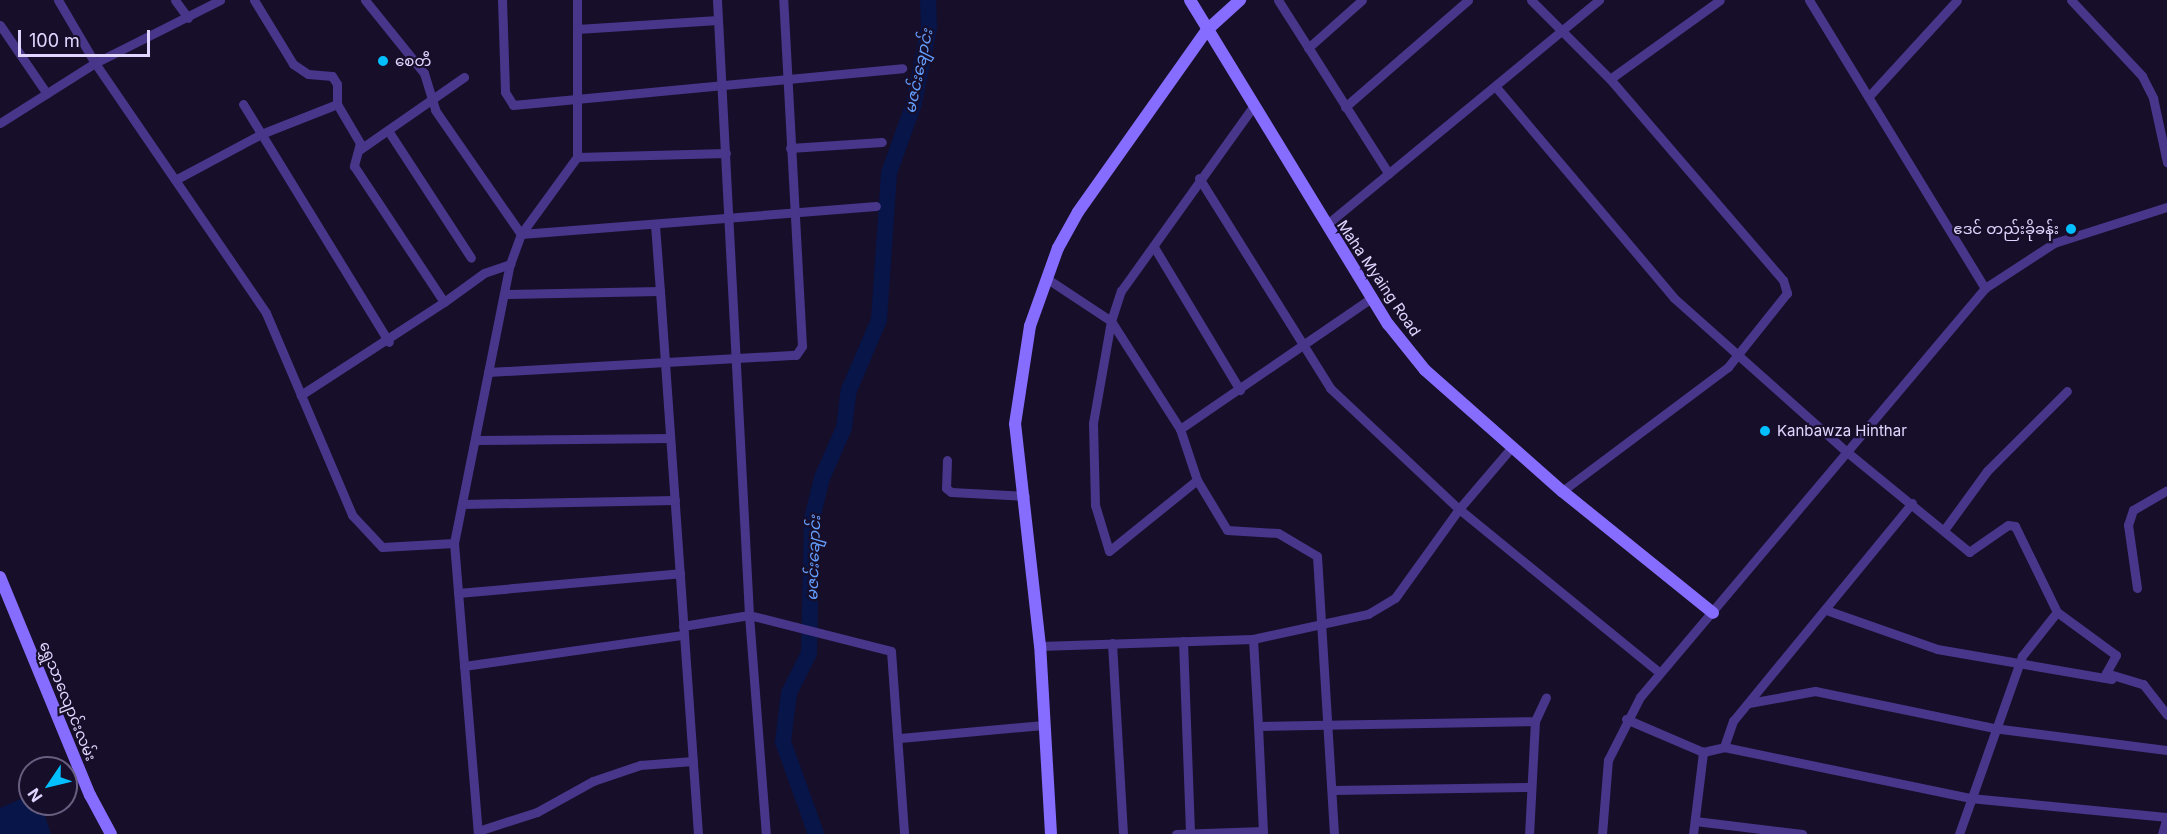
<!DOCTYPE html>
<meta charset="utf-8">
<style>
body{margin:0}
#map{position:relative;width:2167px;height:834px;overflow:hidden;background:#170e29;font-family:Inter,"Noto Sans Myanmar",sans-serif}
div>[style]{position:absolute}
[style*='--x']{left:calc(var(--x)*1px);top:calc(var(--y)*1px);width:calc(var(--w)*1px);rotate:calc(var(--a)*1deg)}
.water>*{inset:0;background:#071549}
.river>*{height:16px;margin:-8px;padding:0 8px;transform-origin:8px;border-radius:8px;background:#071549}
.street>*{height:9px;margin:-4.5px;padding:0 4.5px;transform-origin:4.5px;border-radius:4.5px;background:#47368a}
.secondary>*{height:12px;margin:-6px;padding:0 6px;transform-origin:6px;border-radius:6px;background:#876dff}
.dots>*{width:16px;height:16px;translate:-50% -50%;box-sizing:border-box;border:3px solid #170e29;border-radius:50%}
span{translate:-50% -50%;white-space:nowrap;text-align:center;line-height:1.15;-webkit-text-stroke:4.5px #170e29;paint-order:stroke}
.poi-label{font-size:15px;color:#e1d6ff}
.left{translate:0 -50%;text-align:left}
.right{translate:-100% -50%;text-align:right}
.street-label{font-size:15px;color:#e1d6ff}
.water-label{font-size:16px;color:#649fff;font-style:italic}
.north{position:absolute;left:18px;top:756px;width:60px;height:60px;box-sizing:border-box;background:#170e29;border:2px solid #685e7f;border-radius:50%;rotate:235deg;font-size:16px;font-weight:700;line-height:24px;text-align:center;color:#e1d6ff}
.north::after{content:'';display:block;margin:auto;width:21px;height:27px;background:#02bfff;clip-path:polygon(50% 0,100% 100%,50% 72%,0 100%)}
.scale{position:absolute;left:18px;top:30px;width:132px;height:27px;box-sizing:border-box;border:3px solid #e1d6ff;border-top:0;padding-left:8px;font-size:18px;line-height:21px;white-space:nowrap;color:#e1d6ff;-webkit-text-stroke:4px #170e29;paint-order:stroke}
</style>
<div id="map">
<div class="water">
<div style="clip-path:polygon(30px 795px,30px 804px,41px 804px,51px 834px,0 834px,0 808px)"></div>
</div>
<div class="river">
<div style="--x:816;--y:834;--w:98;--a:-109.7"></div>
<div style="--x:783;--y:742;--w:49;--a:-83"></div>
<div style="--x:789;--y:693;--w:45;--a:-63.4"></div>
<div style="--x:809;--y:653;--w:134;--a:-88.7"></div>
<div style="--x:812;--y:519;--w:42;--a:-76.3"></div>
<div style="--x:822;--y:478;--w:55;--a:-66.3"></div>
<div style="--x:844;--y:428;--w:38;--a:-83"></div>
<div style="--x:849;--y:390;--w:76;--a:-66.8"></div>
<div style="--x:879;--y:320;--w:147;--a:-86.1"></div>
<div style="--x:889;--y:173;--w:74;--a:-70.3"></div>
<div style="--x:914;--y:103;--w:77;--a:-78.8"></div>
<div style="--x:929;--y:27;--w:27;--a:-92"></div>
</div>
<div class="street">
<div style="--x:58;--y:0;--w:73;--a:59.6"></div>
<div style="--x:95;--y:63;--w:303;--a:55.6"></div>
<div style="--x:266;--y:313;--w:220;--a:66.9"></div>
<div style="--x:352;--y:515;--w:44;--a:46.8"></div>
<div style="--x:382;--y:547;--w:72;--a:-3.2"></div>
<div style="--x:454;--y:543;--w:285;--a:-78.7"></div>
<div style="--x:510;--y:264;--w:32;--a:-70"></div>
<div style="--x:521;--y:234;--w:95;--a:-54"></div>
<div style="--x:577;--y:157;--w:157;--a:-90"></div>
<div style="--x:175;--y:0;--w:22;--a:54"></div>
<div style="--x:254;--y:0;--w:75;--a:58.6"></div>
<div style="--x:293;--y:64;--w:18;--a:34"></div>
<div style="--x:308;--y:74;--w:24;--a:5"></div>
<div style="--x:332;--y:76;--w:9;--a:58"></div>
<div style="--x:337;--y:84;--w:20;--a:90"></div>
<div style="--x:337;--y:104;--w:45;--a:59.5"></div>
<div style="--x:360;--y:143;--w:24;--a:105"></div>
<div style="--x:354;--y:166;--w:163;--a:56.5"></div>
<div style="--x:444;--y:302;--w:171;--a:147"></div>
<div style="--x:365;--y:0;--w:94;--a:51.1"></div>
<div style="--x:424;--y:73;--w:39;--a:73"></div>
<div style="--x:435;--y:110;--w:151;--a:55.3"></div>
<div style="--x:521;--y:234;--w:356;--a:-4.5"></div>
<div style="--x:502;--y:0;--w:92;--a:88.1"></div>
<div style="--x:505;--y:92;--w:15;--a:58"></div>
<div style="--x:513;--y:105;--w:391;--a:-5.4"></div>
<div style="--x:717;--y:0;--w:616;--a:87.02"></div>
<div style="--x:749;--y:615;--w:146;--a:14.2"></div>
<div style="--x:891;--y:651;--w:183;--a:85.9"></div>
<div style="--x:1278;--y:0;--w:206;--a:57.5"></div>
<div style="--x:1531;--y:0;--w:112;--a:45"></div>
<div style="--x:1610;--y:79;--w:265;--a:49.3"></div>
<div style="--x:1783;--y:280;--w:14;--a:73"></div>
<div style="--x:1787;--y:293;--w:95;--a:128.6"></div>
<div style="--x:1728;--y:367;--w:207;--a:143.2"></div>
<div style="--x:1809;--y:0;--w:338;--a:58.6"></div>
<div style="--x:2071;--y:0;--w:104;--a:46.9"></div>
<div style="--x:2142;--y:76;--w:25;--a:63"></div>
<div style="--x:2153;--y:98;--w:66;--a:77.7"></div>
<div style="--x:0;--y:25;--w:83;--a:55.7"></div>
<div style="--x:577;--y:29;--w:141;--a:-3.7"></div>
<div style="--x:1308;--y:48;--w:72;--a:-41.6"></div>
<div style="--x:1610;--y:79;--w:135;--a:-35.7"></div>
<div style="--x:1495;--y:86;--w:277;--a:49.8"></div>
<div style="--x:1674;--y:298;--w:232;--a:41.7"></div>
<div style="--x:1847;--y:452;--w:158;--a:39.3"></div>
<div style="--x:1969;--y:552;--w:47;--a:-34.7"></div>
<div style="--x:2008;--y:525;--w:7;--a:8"></div>
<div style="--x:2015;--y:526;--w:96;--a:64"></div>
<div style="--x:2057;--y:612;--w:73;--a:36.1"></div>
<div style="--x:2116;--y:655;--w:21;--a:119"></div>
<div style="--x:2106;--y:673;--w:39;--a:17"></div>
<div style="--x:2143;--y:684;--w:39;--a:52"></div>
<div style="--x:1871;--y:94;--w:127;--a:-47.5"></div>
<div style="--x:243;--y:104;--w:279;--a:58.5"></div>
<div style="--x:1345;--y:107;--w:163;--a:-41"></div>
<div style="--x:0;--y:123;--w:112;--a:-32.3"></div>
<div style="--x:95;--y:63;--w:140;--a:-26.7"></div>
<div style="--x:389;--y:132;--w:150;--a:56.9"></div>
<div style="--x:790;--y:148;--w:92;--a:-3.7"></div>
<div style="--x:359;--y:150;--w:128;--a:-34.8"></div>
<div style="--x:577;--y:157;--w:149;--a:-1.5"></div>
<div style="--x:1199;--y:178;--w:248;--a:58"></div>
<div style="--x:1330;--y:388;--w:177;--a:43.2"></div>
<div style="--x:1459;--y:509;--w:259;--a:39.2"></div>
<div style="--x:175;--y:180;--w:98;--a:-28.1"></div>
<div style="--x:261;--y:134;--w:82;--a:-21.5"></div>
<div style="--x:655;--y:225;--w:66;--a:85.7"></div>
<div style="--x:1326;--y:225;--w:354;--a:-39.5"></div>
<div style="--x:1154;--y:247;--w:167;--a:59"></div>
<div style="--x:1046;--y:278;--w:78;--a:33.5"></div>
<div style="--x:1111;--y:321;--w:128;--a:57.4"></div>
<div style="--x:1180;--y:429;--w:54;--a:71.6"></div>
<div style="--x:1197;--y:480;--w:58;--a:59"></div>
<div style="--x:1227;--y:530;--w:51;--a:3.4"></div>
<div style="--x:1278;--y:533;--w:45;--a:30.5"></div>
<div style="--x:1317;--y:556;--w:279;--a:86.5"></div>
<div style="--x:504;--y:294;--w:156;--a:-1.1"></div>
<div style="--x:660;--y:291;--w:544;--a:86"></div>
<div style="--x:444;--y:302;--w:49;--a:-35.9"></div>
<div style="--x:484;--y:273;--w:28;--a:-19"></div>
<div style="--x:488;--y:372;--w:308;--a:-3.2"></div>
<div style="--x:796;--y:355;--w:11;--a:-56"></div>
<div style="--x:802;--y:346;--w:347;--a:-93.1"></div>
<div style="--x:1180;--y:429;--w:232;--a:-34.4"></div>
<div style="--x:475;--y:440;--w:195;--a:-0.6"></div>
<div style="--x:947;--y:460;--w:28;--a:92"></div>
<div style="--x:946;--y:488;--w:6;--a:39"></div>
<div style="--x:951;--y:492;--w:74;--a:3.1"></div>
<div style="--x:1197;--y:480;--w:113;--a:141.1"></div>
<div style="--x:1109;--y:551;--w:48;--a:-106.9"></div>
<div style="--x:1095;--y:505;--w:82;--a:-91.4"></div>
<div style="--x:1093;--y:423;--w:104;--a:-80"></div>
<div style="--x:1111;--y:321;--w:32;--a:-72"></div>
<div style="--x:1121;--y:291;--w:229;--a:-54.4"></div>
<div style="--x:462;--y:504;--w:213;--a:-1.1"></div>
<div style="--x:1944;--y:530;--w:73;--a:-53.9"></div>
<div style="--x:1987;--y:471;--w:113;--a:-45"></div>
<div style="--x:454;--y:543;--w:292;--a:85.3"></div>
<div style="--x:2137;--y:588;--w:64;--a:-98.1"></div>
<div style="--x:2128;--y:525;--w:16;--a:-72"></div>
<div style="--x:2133;--y:510;--w:39;--a:-30"></div>
<div style="--x:458;--y:593;--w:223;--a:-5.1"></div>
<div style="--x:1829;--y:611;--w:114;--a:19.4"></div>
<div style="--x:1937;--y:649;--w:177;--a:9.8"></div>
<div style="--x:683;--y:626;--w:67;--a:-9.5"></div>
<div style="--x:749;--y:615;--w:220;--a:85.6"></div>
<div style="--x:1253;--y:639;--w:118;--a:-12.3"></div>
<div style="--x:1368;--y:614;--w:31;--a:-31"></div>
<div style="--x:1395;--y:598;--w:110;--a:-54.3"></div>
<div style="--x:1459;--y:509;--w:80;--a:-49.6"></div>
<div style="--x:1183;--y:641;--w:193;--a:87.9"></div>
<div style="--x:1112;--y:643;--w:191;--a:86.7"></div>
<div style="--x:1040;--y:646;--w:213;--a:-1.9"></div>
<div style="--x:1253;--y:639;--w:87;--a:86.7"></div>
<div style="--x:1258;--y:726;--w:277;--a:-1"></div>
<div style="--x:1535;--y:721;--w:113;--a:93"></div>
<div style="--x:464;--y:666;--w:221;--a:-8.1"></div>
<div style="--x:1749;--y:703;--w:67;--a:-10.3"></div>
<div style="--x:1815;--y:691;--w:182;--a:11.7"></div>
<div style="--x:1993;--y:728;--w:175;--a:7.2"></div>
<div style="--x:1626;--y:719;--w:84;--a:23.2"></div>
<div style="--x:1703;--y:752;--w:22;--a:-13"></div>
<div style="--x:1724;--y:747;--w:251;--a:11.7"></div>
<div style="--x:1970;--y:798;--w:198;--a:5.5"></div>
<div style="--x:1535;--y:721;--w:26;--a:-65"></div>
<div style="--x:1258;--y:726;--w:108;--a:87.3"></div>
<div style="--x:900;--y:738;--w:144;--a:-5.2"></div>
<div style="--x:1724;--y:747;--w:28;--a:-71"></div>
<div style="--x:1733;--y:721;--w:282;--a:-50.6"></div>
<div style="--x:1332;--y:790;--w:198;--a:-0.9"></div>
<div style="--x:1695;--y:821;--w:108;--a:6.9"></div>
<div style="--x:478;--y:831;--w:62;--a:-17.9"></div>
<div style="--x:537;--y:812;--w:64;--a:-29"></div>
<div style="--x:593;--y:781;--w:50;--a:-18.8"></div>
<div style="--x:640;--y:765;--w:53;--a:-4.3"></div>
<div style="--x:1176;--y:834;--w:87;--a:-2"></div>
<div style="--x:1602;--y:834;--w:74;--a:-85.4"></div>
<div style="--x:1608;--y:760;--w:71;--a:-63.1"></div>
<div style="--x:1640;--y:697;--w:535;--a:-49.85"></div>
<div style="--x:1985;--y:288;--w:82;--a:-33.1"></div>
<div style="--x:2054;--y:243;--w:119;--a:-17.7"></div>
<div style="--x:1693;--y:834;--w:83;--a:-83"></div>
<div style="--x:1959;--y:834;--w:189;--a:-70.5"></div>
<div style="--x:2022;--y:656;--w:56;--a:-51.5"></div>
<div style="--x:2162;--y:834;--w:18;--a:-74"></div>
</div>
<div class="secondary">
<div style="--x:1190;--y:0;--w:380;--a:58.6"></div>
<div style="--x:1388;--y:324;--w:59;--a:51.2"></div>
<div style="--x:1425;--y:370;--w:183;--a:41.5"></div>
<div style="--x:1562;--y:491;--w:194;--a:38.9"></div>
<div style="--x:0;--y:577;--w:236;--a:67.6"></div>
<div style="--x:90;--y:795;--w:44;--a:61.7"></div>
<div style="--x:1051;--y:834;--w:188;--a:-93.3"></div>
<div style="--x:1040;--y:646;--w:223;--a:-96.4"></div>
<div style="--x:1015;--y:424;--w:99;--a:-81.3"></div>
<div style="--x:1030;--y:326;--w:83;--a:-70.3"></div>
<div style="--x:1058;--y:248;--w:41;--a:-60.9"></div>
<div style="--x:1078;--y:212;--w:223;--a:-54.7"></div>
<div style="--x:1207;--y:30;--w:45;--a:-42.3"></div>
</div>
<div class="dots">
<div style="left:383px;top:61px;background:#02bfff"></div>
<div style="left:2071px;top:229px;background:#02bfff"></div>
<div style="left:1765px;top:431px;background:#02bfff"></div>
</div>
<div class="poi-label">
<span class="left" style="left:395px;top:61px">စေတီ</span>
<span class="right" style="left:2059px;top:229px">ဧဒင် တည်းခိုခန်း</span>
<span class="left" style="left:1777px;top:431px">Kanbawza Hinthar</span>
</div>
<div class="street-label">
<span style="left:1379px;top:278px;rotate:56deg">Maha Myaing Road</span>
<span style="left:68px;top:701px;rotate:68deg">ရွှေသာလျောင်းလမ်း</span>
</div>
<div class="water-label">
<span style="left:918px;top:71px;rotate:-78deg">မဇင်းချောင်း</span>
<span style="left:813px;top:558px;rotate:-88deg">မဇင်းချောင်း</span>
</div>
<div class="north">N</div>
<div class="scale">100 m</div>
</div>
